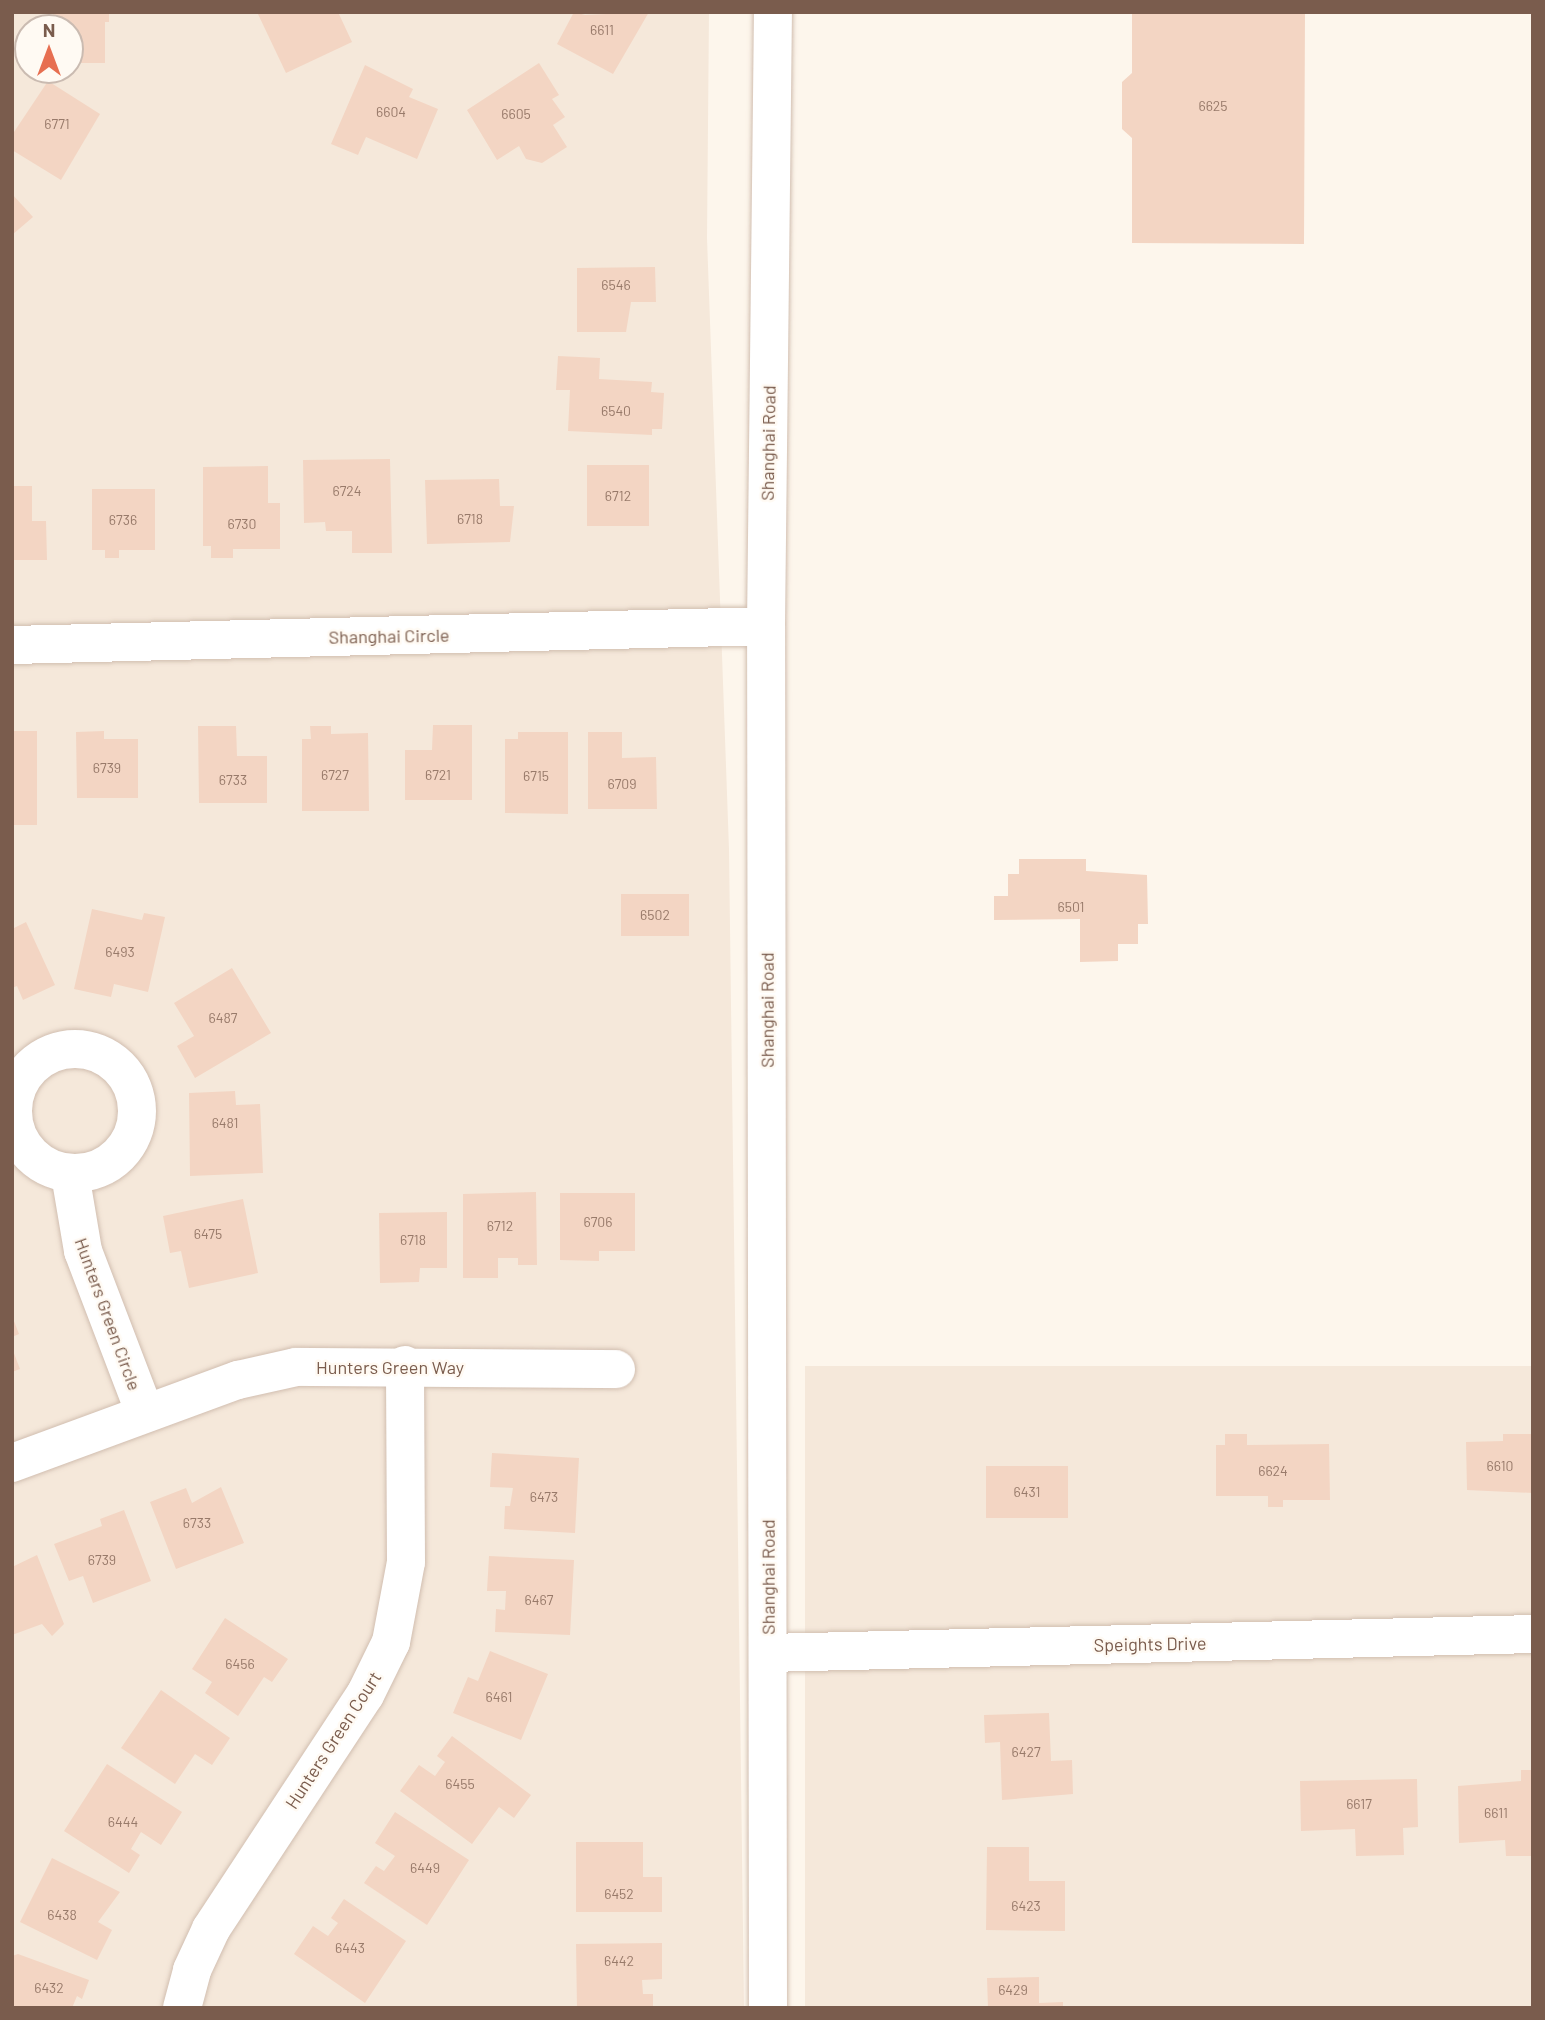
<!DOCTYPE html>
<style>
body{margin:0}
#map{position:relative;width:1545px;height:2020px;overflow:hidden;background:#fdf6ec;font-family:Barlow,sans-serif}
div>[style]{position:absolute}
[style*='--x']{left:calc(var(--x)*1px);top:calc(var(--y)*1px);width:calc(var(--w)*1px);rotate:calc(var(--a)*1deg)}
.residential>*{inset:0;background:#f5e8da;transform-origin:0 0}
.building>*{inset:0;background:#f3d5c3;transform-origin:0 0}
.roads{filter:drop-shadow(0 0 2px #d1beb0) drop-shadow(0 0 2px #d1beb0)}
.minor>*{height:38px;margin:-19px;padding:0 19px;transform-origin:19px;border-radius:19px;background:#fff}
.minor>.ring{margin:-19px;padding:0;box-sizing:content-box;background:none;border:38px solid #fff;border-radius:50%}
.tertiary>*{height:38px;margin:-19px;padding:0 19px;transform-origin:19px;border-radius:19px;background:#fff}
span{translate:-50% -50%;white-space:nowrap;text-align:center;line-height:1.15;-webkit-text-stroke:5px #fffaf3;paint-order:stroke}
.number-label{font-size:14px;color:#987a6a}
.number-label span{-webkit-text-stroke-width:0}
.street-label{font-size:18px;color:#7a5c4d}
.frame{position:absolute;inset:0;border:14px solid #7a5c4d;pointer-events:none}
.north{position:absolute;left:14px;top:14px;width:70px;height:70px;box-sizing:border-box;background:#fffaf3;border:2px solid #cabbb1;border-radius:50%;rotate:0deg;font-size:19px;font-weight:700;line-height:28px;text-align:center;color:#7a5c4d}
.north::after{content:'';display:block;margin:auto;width:24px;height:32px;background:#e76f51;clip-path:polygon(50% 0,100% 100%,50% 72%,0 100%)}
</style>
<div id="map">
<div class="residential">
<div style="clip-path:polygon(evenodd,12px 12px,709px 12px,707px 238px,729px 849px,744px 2008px,12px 2008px,12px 12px,28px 28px,70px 28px,70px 70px,28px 70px,28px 28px)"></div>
<div style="left:1533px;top:1366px;width:642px;height:728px;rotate:90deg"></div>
</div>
<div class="building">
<div style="clip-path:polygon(53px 12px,109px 12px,109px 22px,105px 22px,105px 63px,70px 63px,70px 28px,53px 28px)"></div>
<div style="clip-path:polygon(257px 12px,338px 12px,352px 42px,286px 73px)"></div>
<div style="clip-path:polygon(574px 12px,585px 15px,649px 12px,613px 74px,557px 44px)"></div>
<div style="clip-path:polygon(1132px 12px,1305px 12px,1304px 244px,1132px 243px,1132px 138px,1122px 129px,1122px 82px,1132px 73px)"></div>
<div style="clip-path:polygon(539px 63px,559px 95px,552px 99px,565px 117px,553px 125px,567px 147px,542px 163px,526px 159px,519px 146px,497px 160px,467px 110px)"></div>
<div style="clip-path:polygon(365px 65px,413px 89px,409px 97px,438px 109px,417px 159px,366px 137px,358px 155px,331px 144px)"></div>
<div style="clip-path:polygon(48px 81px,100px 114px,61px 180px,12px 150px,12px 135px)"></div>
<div style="clip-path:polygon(12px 194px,33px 217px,12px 235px)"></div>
<div style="clip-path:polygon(655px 267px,656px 302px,631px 302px,626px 332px,577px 332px,577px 268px)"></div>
<div style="clip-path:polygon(558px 356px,600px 358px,599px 379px,652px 382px,651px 392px,664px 393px,662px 429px,652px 429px,652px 435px,568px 431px,570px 390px,556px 390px)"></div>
<div style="clip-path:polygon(390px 459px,392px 553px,352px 553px,352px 531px,326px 531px,325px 522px,304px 523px,303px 460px)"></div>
<div style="left:587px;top:465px;width:62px;height:61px"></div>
<div style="clip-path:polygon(268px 466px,268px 503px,280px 503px,280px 549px,233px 549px,233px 558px,211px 558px,211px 546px,203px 546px,203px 467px)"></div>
<div style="clip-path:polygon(499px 479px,500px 506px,514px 506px,510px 542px,427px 544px,425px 480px)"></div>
<div style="clip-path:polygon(12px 486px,32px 486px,32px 521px,46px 521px,47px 560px,12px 560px)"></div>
<div style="clip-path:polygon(92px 489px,155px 489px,155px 550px,119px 550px,119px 558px,105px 558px,105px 550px,92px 550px)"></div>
<div style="clip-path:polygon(433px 725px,472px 725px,472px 800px,405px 800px,405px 750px,432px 750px)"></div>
<div style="clip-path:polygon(198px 726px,236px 726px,237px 756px,267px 756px,267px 803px,199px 803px)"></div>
<div style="clip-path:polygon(310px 726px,331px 726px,331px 734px,368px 733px,369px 811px,302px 811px,302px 739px,311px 739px)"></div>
<div style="left:12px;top:731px;width:25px;height:94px"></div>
<div style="clip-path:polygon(104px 731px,104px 739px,138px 739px,138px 798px,77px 798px,76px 732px)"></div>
<div style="clip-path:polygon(518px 732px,568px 732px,568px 814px,505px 813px,505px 739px,518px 739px)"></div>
<div style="clip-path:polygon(588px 732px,622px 732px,622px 758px,656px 757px,657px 809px,588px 809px)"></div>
<div style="clip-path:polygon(1019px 859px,1086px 859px,1086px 871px,1147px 875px,1148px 924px,1138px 924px,1138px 944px,1118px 944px,1118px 961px,1080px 962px,1080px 919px,994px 920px,994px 896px,1008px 896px,1008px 874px,1019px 874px)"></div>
<div style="left:621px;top:894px;width:68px;height:42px"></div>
<div style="clip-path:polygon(92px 909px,142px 920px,144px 913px,165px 917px,148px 992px,114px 984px,111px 997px,74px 989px)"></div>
<div style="clip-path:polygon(26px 922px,55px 985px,23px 1000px,17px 986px,12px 988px,12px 929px)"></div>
<div style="clip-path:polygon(232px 968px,271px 1033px,195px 1078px,177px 1046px,194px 1036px,174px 1003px)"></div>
<div style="clip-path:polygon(235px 1091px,236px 1105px,260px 1104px,263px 1173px,190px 1176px,189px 1093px)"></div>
<div style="clip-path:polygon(536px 1192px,537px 1265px,518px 1265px,518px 1258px,498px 1258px,498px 1278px,463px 1278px,463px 1194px)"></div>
<div style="clip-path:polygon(560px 1193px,635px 1193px,635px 1251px,599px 1251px,599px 1261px,560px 1260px)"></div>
<div style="clip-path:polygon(243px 1199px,258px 1273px,189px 1288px,181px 1251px,170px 1253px,163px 1216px)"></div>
<div style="clip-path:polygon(447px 1212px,447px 1268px,420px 1268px,419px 1282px,380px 1283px,379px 1213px)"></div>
<div style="clip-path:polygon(12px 1316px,19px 1334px,12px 1337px)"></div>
<div style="clip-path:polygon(12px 1348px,20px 1369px,12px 1372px)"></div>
<div style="clip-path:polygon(1225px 1434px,1247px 1434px,1247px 1445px,1329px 1444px,1330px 1500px,1283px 1500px,1283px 1507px,1268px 1507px,1268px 1496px,1216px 1496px,1216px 1445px,1225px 1445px)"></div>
<div style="clip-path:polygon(1503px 1434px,1533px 1434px,1533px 1493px,1467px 1490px,1466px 1442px,1503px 1441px)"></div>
<div style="clip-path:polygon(492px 1453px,579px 1458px,575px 1533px,504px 1529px,505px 1506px,510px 1506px,513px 1488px,490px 1487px)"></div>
<div style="left:986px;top:1466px;width:82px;height:52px"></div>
<div style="clip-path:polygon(221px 1487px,244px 1543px,176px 1569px,150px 1502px,186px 1488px,192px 1503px)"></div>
<div style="clip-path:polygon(124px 1510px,151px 1581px,93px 1603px,83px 1576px,69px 1581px,54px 1544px,102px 1526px,100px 1519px)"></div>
<div style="clip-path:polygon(37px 1555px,64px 1624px,52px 1636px,42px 1624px,12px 1635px,12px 1567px)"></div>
<div style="clip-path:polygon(489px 1556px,574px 1560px,570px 1635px,495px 1632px,496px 1609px,505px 1610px,506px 1591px,487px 1591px)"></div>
<div style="clip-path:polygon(225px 1618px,288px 1659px,272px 1682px,264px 1677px,238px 1716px,205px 1693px,212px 1682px,192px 1669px)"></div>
<div style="clip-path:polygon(490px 1651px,548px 1674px,521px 1740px,453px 1713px,468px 1677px,478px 1681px)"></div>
<div style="clip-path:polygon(161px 1690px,230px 1738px,212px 1765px,195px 1754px,175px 1784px,121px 1748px)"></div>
<div style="clip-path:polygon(1049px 1713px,1051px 1761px,1072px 1760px,1073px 1794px,1002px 1800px,1000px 1742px,985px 1743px,984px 1715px)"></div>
<div style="clip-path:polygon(452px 1736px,531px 1795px,514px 1818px,499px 1807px,472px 1844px,400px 1791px,419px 1765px,435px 1776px,445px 1762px,437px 1756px)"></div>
<div style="clip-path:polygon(107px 1764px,182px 1812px,161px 1845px,141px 1832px,131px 1849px,140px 1855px,129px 1873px,64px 1831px)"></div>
<div style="clip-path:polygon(1521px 1770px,1533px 1770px,1533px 1856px,1506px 1856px,1505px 1840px,1459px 1843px,1458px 1786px,1521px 1781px)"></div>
<div style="clip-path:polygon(1417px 1779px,1418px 1827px,1403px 1828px,1404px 1855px,1356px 1856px,1355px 1829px,1301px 1831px,1300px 1781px)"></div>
<div style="clip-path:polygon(395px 1812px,469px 1860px,427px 1925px,364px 1883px,376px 1866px,384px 1871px,395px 1856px,375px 1843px)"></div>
<div style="clip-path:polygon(576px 1842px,643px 1842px,643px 1877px,662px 1877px,662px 1912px,576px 1912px)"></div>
<div style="clip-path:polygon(987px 1847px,1029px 1847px,1029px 1881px,1065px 1881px,1065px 1931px,986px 1930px)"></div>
<div style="clip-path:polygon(52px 1858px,120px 1892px,98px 1922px,112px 1930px,97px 1960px,20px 1922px)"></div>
<div style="clip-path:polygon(344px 1899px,406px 1941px,365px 2003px,294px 1954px,313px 1926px,328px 1936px,338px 1923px,331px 1918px)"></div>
<div style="clip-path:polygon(662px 1943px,662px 1979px,642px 1980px,643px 1994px,653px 1994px,653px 2008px,577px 2008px,576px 1944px)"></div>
<div style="clip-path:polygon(18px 1954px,89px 1980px,82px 1999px,77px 1996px,72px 2008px,12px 2008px,12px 1956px)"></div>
<div style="clip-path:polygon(1039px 1977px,1039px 2003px,1063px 2002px,1063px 2008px,988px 2008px,987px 1978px)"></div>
</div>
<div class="roads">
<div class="minor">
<div style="--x:12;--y:645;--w:754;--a:-1.44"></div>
<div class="ring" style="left:13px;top:1049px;width:86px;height:86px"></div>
<div style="--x:70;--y:1174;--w:78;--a:80.4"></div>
<div style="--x:83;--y:1251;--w:173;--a:69.1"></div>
<div style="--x:12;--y:1463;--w:241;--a:-20.2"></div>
<div style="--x:238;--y:1380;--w:59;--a:-12.6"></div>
<div style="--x:296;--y:1367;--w:320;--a:0.4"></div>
<div style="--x:768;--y:1653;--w:765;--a:-1.42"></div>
<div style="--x:182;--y:2008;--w:39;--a:-75"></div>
<div style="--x:192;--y:1970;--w:45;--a:-65.1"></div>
<div style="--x:211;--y:1929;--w:280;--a:-56.7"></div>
<div style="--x:365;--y:1695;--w:59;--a:-63.9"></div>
<div style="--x:391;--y:1642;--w:81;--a:-79.4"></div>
<div style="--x:406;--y:1562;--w:197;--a:-90.3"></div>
</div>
<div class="tertiary">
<div style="--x:768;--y:2008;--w:1382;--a:-90.08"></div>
<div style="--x:766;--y:626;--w:614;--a:-89.35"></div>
</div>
</div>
<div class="number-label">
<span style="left:602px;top:30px">6611</span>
<span style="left:1213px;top:106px">6625</span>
<span style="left:391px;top:112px">6604</span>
<span style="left:516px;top:114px">6605</span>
<span style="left:57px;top:124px">6771</span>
<span style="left:616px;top:285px">6546</span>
<span style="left:616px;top:411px">6540</span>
<span style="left:347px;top:491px">6724</span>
<span style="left:618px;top:496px">6712</span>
<span style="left:470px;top:519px">6718</span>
<span style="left:123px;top:520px">6736</span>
<span style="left:242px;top:524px">6730</span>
<span style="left:107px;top:768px">6739</span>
<span style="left:335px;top:775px">6727</span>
<span style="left:438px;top:775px">6721</span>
<span style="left:536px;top:776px">6715</span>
<span style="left:233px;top:780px">6733</span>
<span style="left:622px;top:784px">6709</span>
<span style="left:1071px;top:907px">6501</span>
<span style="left:655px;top:915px">6502</span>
<span style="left:120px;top:952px">6493</span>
<span style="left:223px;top:1018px">6487</span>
<span style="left:225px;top:1123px">6481</span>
<span style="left:598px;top:1222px">6706</span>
<span style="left:500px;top:1226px">6712</span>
<span style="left:208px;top:1234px">6475</span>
<span style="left:413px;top:1240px">6718</span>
<span style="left:1500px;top:1466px">6610</span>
<span style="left:1273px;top:1471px">6624</span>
<span style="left:1027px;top:1492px">6431</span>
<span style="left:544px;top:1497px">6473</span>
<span style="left:197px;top:1523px">6733</span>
<span style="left:102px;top:1560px">6739</span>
<span style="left:539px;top:1600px">6467</span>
<span style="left:240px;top:1664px">6456</span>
<span style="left:499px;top:1697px">6461</span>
<span style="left:1026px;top:1752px">6427</span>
<span style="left:460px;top:1784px">6455</span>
<span style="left:1359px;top:1804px">6617</span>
<span style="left:1496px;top:1813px">6611</span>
<span style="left:123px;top:1822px">6444</span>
<span style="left:425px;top:1868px">6449</span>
<span style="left:619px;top:1894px">6452</span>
<span style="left:1026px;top:1906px">6423</span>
<span style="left:62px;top:1915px">6438</span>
<span style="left:350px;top:1948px">6443</span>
<span style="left:619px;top:1961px">6442</span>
<span style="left:49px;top:1988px">6432</span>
<span style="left:1013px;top:1990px">6429</span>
</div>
<div class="street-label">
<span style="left:768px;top:443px;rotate:-89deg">Shanghai Road</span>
<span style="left:389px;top:636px;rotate:-1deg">Shanghai Circle</span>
<span style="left:767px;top:1010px;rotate:-90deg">Shanghai Road</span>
<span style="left:108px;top:1314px;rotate:70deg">Hunters Green Circle</span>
<span style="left:390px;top:1367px">Hunters Green Way</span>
<span style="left:768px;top:1577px;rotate:-90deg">Shanghai Road</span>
<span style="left:1150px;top:1644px;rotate:-1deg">Speights Drive</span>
<span style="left:333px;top:1740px;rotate:-57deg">Hunters Green Court</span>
</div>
<div class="frame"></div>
<div class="north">N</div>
</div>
